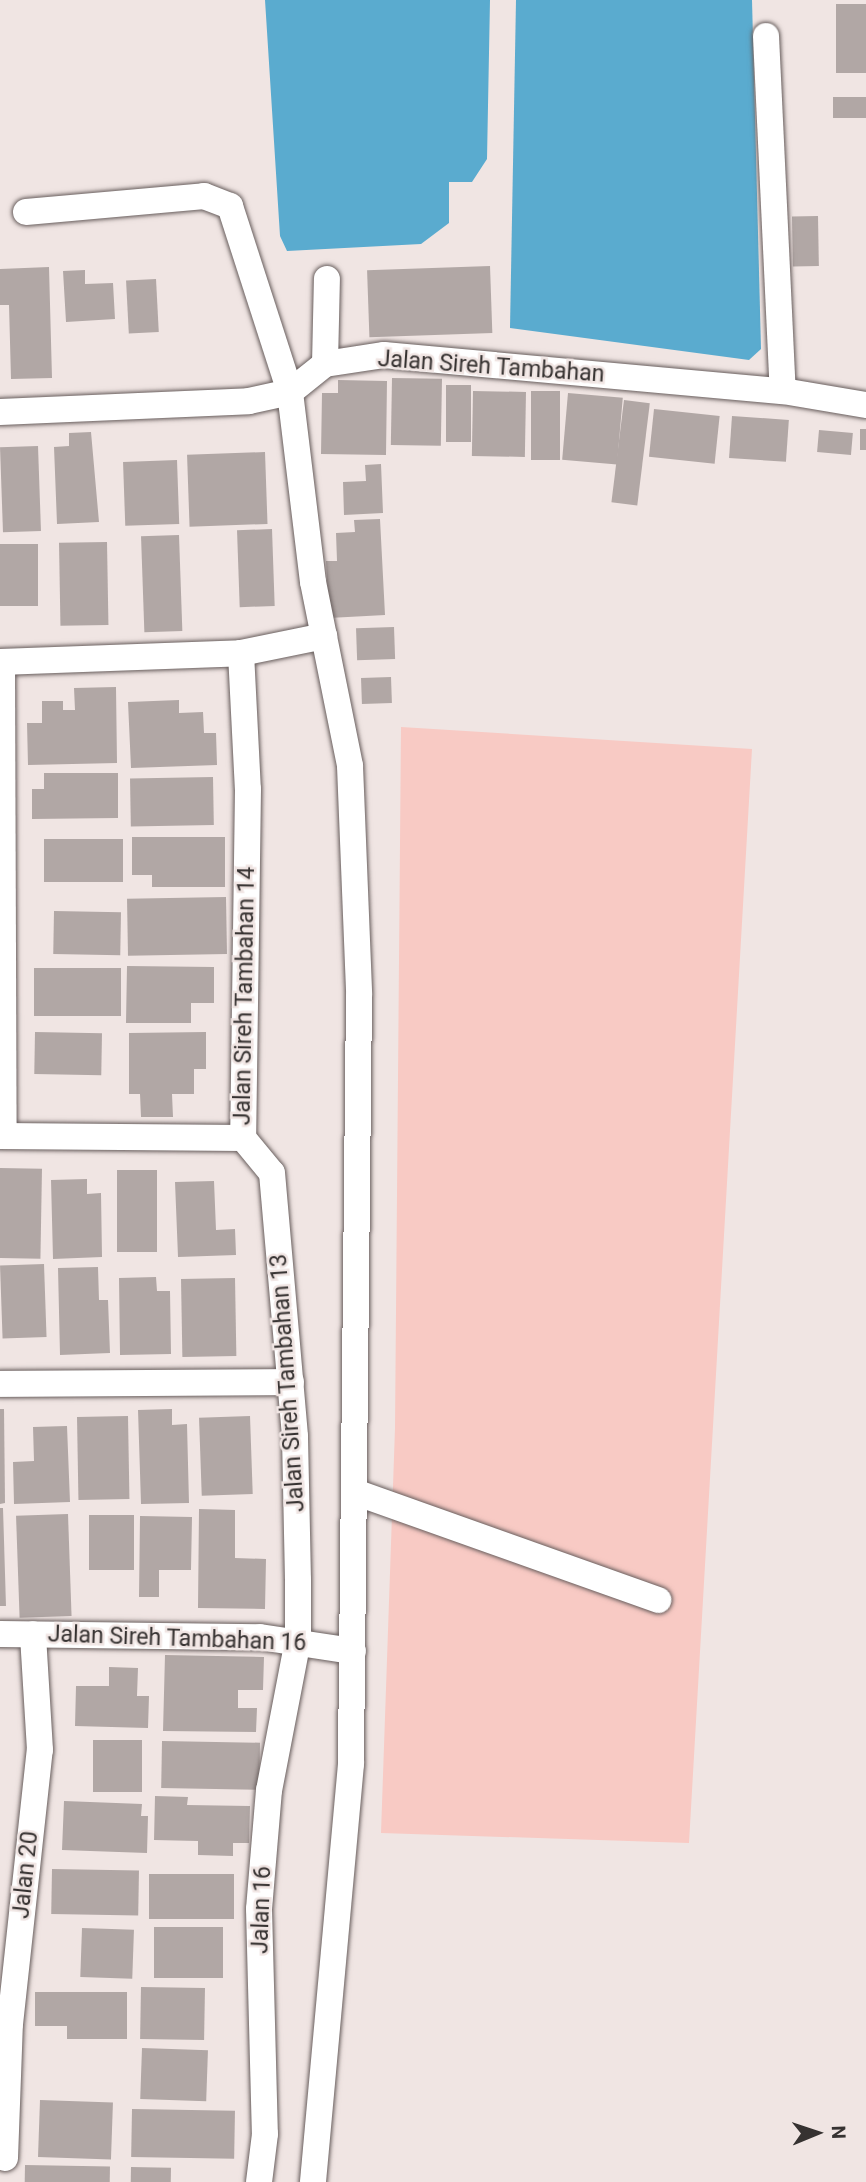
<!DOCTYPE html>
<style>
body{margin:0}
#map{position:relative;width:866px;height:2182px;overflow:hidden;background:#f0e5e3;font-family:Roboto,sans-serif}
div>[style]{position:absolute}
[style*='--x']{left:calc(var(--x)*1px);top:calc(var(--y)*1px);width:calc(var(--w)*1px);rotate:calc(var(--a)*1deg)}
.green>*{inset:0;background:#f8cac4}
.water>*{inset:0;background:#5aabcf}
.building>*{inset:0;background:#b1a7a5;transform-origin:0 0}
.roads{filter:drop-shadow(0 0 2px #685e5d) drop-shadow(0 0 2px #685e5d)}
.minor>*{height:26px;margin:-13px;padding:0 13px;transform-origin:13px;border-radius:13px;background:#fff}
span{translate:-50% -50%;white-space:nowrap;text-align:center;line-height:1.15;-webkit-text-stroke:5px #f0e5e3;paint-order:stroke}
.street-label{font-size:23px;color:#363231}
.north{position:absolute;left:782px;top:2098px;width:70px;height:70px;-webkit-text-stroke:5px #f0e5e3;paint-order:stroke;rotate:88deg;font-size:19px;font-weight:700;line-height:28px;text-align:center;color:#363231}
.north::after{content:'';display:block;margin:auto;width:24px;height:32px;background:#363231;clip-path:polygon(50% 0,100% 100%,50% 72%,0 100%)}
</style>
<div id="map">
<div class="green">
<div style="clip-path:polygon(401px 727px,752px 749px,689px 1843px,381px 1833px,395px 1428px)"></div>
</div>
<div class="water">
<div style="clip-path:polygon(265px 0,490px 0,487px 159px,472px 182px,449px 182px,449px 223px,421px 244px,287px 251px,280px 236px)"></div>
<div style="clip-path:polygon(516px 0,752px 0,761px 349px,749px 360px,510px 328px)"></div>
</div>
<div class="building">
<div style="left:866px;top:4px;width:69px;height:30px;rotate:90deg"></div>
<div style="left:866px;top:97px;width:21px;height:33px;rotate:90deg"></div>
<div style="left:818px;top:216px;width:50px;height:26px;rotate:89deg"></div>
<div style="left:490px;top:266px;width:67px;height:123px;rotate:88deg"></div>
<div style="clip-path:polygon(49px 267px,52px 378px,11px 379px,9px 305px,0 305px,0 269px)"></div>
<div style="clip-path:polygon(85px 270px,85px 284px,113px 283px,115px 319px,66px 322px,63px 271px)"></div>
<div style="left:156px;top:279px;width:53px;height:30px;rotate:87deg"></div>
<div style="left:392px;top:378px;width:50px;height:67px;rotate:1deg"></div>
<div style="clip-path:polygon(338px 380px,387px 381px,386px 455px,321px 454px,322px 393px,338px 393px)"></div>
<div style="left:446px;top:385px;width:25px;height:57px"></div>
<div style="left:473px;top:391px;width:53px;height:65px;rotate:1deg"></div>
<div style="left:531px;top:391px;width:29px;height:69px"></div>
<div style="left:568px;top:393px;width:55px;height:67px;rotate:5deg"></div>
<div style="left:624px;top:400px;width:26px;height:103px;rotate:7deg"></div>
<div style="left:654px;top:409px;width:66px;height:48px;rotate:6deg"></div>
<div style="left:732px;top:416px;width:57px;height:42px;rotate:4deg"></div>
<div style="left:860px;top:429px;width:6px;height:21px"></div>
<div style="left:819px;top:430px;width:34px;height:22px;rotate:5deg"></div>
<div style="clip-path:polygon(91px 432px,99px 522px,57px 524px,54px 447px,69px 446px,69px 433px)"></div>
<div style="left:38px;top:446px;width:85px;height:38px;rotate:88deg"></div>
<div style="left:265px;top:452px;width:72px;height:78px;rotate:88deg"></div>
<div style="left:177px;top:460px;width:64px;height:54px;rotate:88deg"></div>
<div style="clip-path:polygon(381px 464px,383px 513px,344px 515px,343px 482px,366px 481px,365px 465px)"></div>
<div style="clip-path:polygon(380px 519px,385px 615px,329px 618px,326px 561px,337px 561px,336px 533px,355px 532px,354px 520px)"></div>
<div style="left:272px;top:529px;width:77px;height:35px;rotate:88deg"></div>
<div style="left:179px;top:535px;width:96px;height:38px;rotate:88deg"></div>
<div style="left:107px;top:542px;width:83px;height:48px;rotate:89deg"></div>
<div style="left:0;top:544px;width:38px;height:62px"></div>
<div style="left:394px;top:627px;width:32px;height:38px;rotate:88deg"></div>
<div style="left:391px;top:677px;width:26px;height:30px;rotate:88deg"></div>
<div style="clip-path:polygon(116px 687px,117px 763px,28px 765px,27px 723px,42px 723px,42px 701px,63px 701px,63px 710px,75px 710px,74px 688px)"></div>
<div style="clip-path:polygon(179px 700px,179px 713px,203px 712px,204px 733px,216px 733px,217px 765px,131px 768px,128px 702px)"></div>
<div style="clip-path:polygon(44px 773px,118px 773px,118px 818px,32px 819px,32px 789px,44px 789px)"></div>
<div style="left:213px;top:777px;width:48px;height:83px;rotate:89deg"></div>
<div style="clip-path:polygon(132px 837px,225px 837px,225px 887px,152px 887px,152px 875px,132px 875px)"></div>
<div style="left:44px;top:839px;width:79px;height:43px"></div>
<div style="left:226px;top:897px;width:57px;height:99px;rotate:89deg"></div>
<div style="left:54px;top:911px;width:67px;height:43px;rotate:1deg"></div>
<div style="clip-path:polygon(127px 966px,214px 967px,214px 1003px,191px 1003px,191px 1023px,126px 1023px)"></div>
<div style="left:34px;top:968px;width:87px;height:48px"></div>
<div style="left:35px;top:1032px;width:67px;height:42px;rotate:1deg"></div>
<div style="clip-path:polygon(206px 1032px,206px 1069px,194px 1069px,194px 1094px,172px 1094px,173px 1117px,141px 1117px,140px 1094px,129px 1094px,129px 1033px)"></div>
<div style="left:0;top:1168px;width:42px;height:90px;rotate:1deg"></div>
<div style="left:117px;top:1170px;width:40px;height:82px"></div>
<div style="clip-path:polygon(87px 1179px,87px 1194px,101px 1193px,102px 1257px,53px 1259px,51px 1180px)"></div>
<div style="clip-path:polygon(214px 1181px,216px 1230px,235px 1229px,236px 1255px,178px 1257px,175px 1182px)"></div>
<div style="left:44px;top:1264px;width:73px;height:44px;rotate:88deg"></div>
<div style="clip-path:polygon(98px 1267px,99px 1300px,108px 1300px,110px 1353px,60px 1355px,58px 1268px)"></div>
<div style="clip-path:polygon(156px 1277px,157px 1291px,170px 1291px,171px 1354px,120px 1355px,119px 1278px)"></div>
<div style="left:235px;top:1278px;width:78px;height:54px;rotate:89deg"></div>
<div style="clip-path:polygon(0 1409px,4px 1409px,5px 1503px,0 1504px)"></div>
<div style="clip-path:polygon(172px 1409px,172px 1425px,187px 1424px,189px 1503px,141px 1504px,138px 1410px)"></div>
<div style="left:128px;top:1416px;width:83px;height:51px;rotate:89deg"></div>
<div style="left:250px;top:1416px;width:78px;height:51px;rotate:88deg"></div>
<div style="clip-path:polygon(67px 1426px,70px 1502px,14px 1504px,13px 1462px,34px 1461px,33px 1427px)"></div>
<div style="clip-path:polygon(0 1508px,3px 1508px,6px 1606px,0 1606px)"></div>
<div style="clip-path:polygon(199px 1509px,235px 1510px,235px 1558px,266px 1559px,265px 1609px,198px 1608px)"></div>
<div style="left:68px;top:1514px;width:102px;height:52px;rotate:88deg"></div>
<div style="left:134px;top:1515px;width:55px;height:45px;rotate:90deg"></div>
<div style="clip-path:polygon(140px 1516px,192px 1517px,191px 1570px,159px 1570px,159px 1597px,139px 1597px)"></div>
<div style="clip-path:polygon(165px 1655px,264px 1657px,263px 1690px,238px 1690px,238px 1708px,257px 1708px,256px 1732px,163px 1731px)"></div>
<div style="clip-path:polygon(109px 1667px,138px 1668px,137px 1696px,149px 1696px,148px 1728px,75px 1726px,76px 1686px,109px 1686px)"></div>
<div style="left:93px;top:1740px;width:49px;height:52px"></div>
<div style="left:162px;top:1741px;width:98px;height:47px;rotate:1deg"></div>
<div style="clip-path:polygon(155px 1796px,188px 1797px,187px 1805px,250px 1806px,249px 1843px,233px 1843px,233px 1856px,198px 1855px,198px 1841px,154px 1840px)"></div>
<div style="clip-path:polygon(64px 1801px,142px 1804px,141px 1816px,148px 1816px,147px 1853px,62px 1850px)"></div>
<div style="left:52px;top:1869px;width:87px;height:45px;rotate:1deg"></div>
<div style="left:149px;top:1874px;width:85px;height:45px"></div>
<div style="left:154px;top:1927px;width:69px;height:51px"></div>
<div style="left:82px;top:1928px;width:52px;height:49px;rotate:2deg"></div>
<div style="left:141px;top:1987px;width:64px;height:52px;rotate:1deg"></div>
<div style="clip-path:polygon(35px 1992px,127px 1992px,127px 2039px,67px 2039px,67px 2026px,35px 2026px)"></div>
<div style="left:142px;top:2048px;width:66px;height:51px;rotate:2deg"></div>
<div style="left:40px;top:2100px;width:73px;height:57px;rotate:2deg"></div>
<div style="left:132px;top:2109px;width:103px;height:48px;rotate:1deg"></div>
<div style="left:25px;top:2165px;width:85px;height:17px;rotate:1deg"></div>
<div style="left:131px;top:2167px;width:40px;height:15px;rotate:1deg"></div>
</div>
<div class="roads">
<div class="minor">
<div style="--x:766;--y:36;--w:355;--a:87.3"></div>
<div style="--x:26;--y:212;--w:179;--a:-5.1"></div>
<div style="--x:204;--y:196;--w:28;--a:21"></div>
<div style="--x:230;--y:206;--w:195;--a:72.1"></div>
<div style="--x:290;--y:392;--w:191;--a:83.1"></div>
<div style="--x:313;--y:582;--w:188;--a:78.6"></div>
<div style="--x:350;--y:766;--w:229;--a:87.7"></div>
<div style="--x:359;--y:995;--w:769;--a:90.6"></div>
<div style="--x:351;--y:1764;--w:420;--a:95.2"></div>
<div style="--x:325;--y:364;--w:85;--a:-88.7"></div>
<div style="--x:0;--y:412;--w:249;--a:-2.5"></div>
<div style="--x:249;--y:401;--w:42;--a:-12.4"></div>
<div style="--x:290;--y:392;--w:45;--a:-38.7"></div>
<div style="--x:325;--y:364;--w:60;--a:-8.7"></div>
<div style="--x:384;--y:355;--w:401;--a:5.2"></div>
<div style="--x:783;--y:391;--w:84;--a:9.6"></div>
<div style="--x:241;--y:653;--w:136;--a:87.1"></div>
<div style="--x:248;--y:789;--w:349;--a:90.8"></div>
<div style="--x:0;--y:662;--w:241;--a:-2.1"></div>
<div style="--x:241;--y:653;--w:85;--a:-11.6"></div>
<div style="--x:2;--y:662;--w:474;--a:89.8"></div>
<div style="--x:0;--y:1136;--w:243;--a:0.5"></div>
<div style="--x:243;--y:1138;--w:45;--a:50.4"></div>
<div style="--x:272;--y:1173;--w:265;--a:85"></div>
<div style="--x:295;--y:1437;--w:143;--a:88.8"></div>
<div style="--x:298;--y:1580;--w:60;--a:90"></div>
<div style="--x:298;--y:1640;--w:153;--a:100.9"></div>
<div style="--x:269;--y:1790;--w:119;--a:94.8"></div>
<div style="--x:259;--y:1909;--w:225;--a:88.5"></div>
<div style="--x:265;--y:2134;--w:48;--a:97.1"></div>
<div style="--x:0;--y:1384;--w:291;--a:-0.4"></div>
<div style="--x:355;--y:1492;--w:322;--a:19.6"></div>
<div style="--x:0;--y:1634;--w:260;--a:0.7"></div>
<div style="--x:260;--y:1637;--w:94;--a:8.6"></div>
<div style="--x:5;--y:2158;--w:134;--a:-87.9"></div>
<div style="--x:10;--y:2024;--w:276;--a:-83.8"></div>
<div style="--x:40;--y:1750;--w:116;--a:-93.5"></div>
</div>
</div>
<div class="street-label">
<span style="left:491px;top:367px;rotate:4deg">Jalan Sireh Tambahan</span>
<span style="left:245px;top:996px;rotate:-89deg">Jalan Sireh Tambahan 14</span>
<span style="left:288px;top:1383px;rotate:-94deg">Jalan Sireh Tambahan 13</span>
<span style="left:177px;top:1639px;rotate:2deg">Jalan Sireh Tambahan 16</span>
<span style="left:26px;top:1875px;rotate:-84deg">Jalan 20</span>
<span style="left:262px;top:1910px;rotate:-88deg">Jalan 16</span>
</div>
<div class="north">N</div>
</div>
